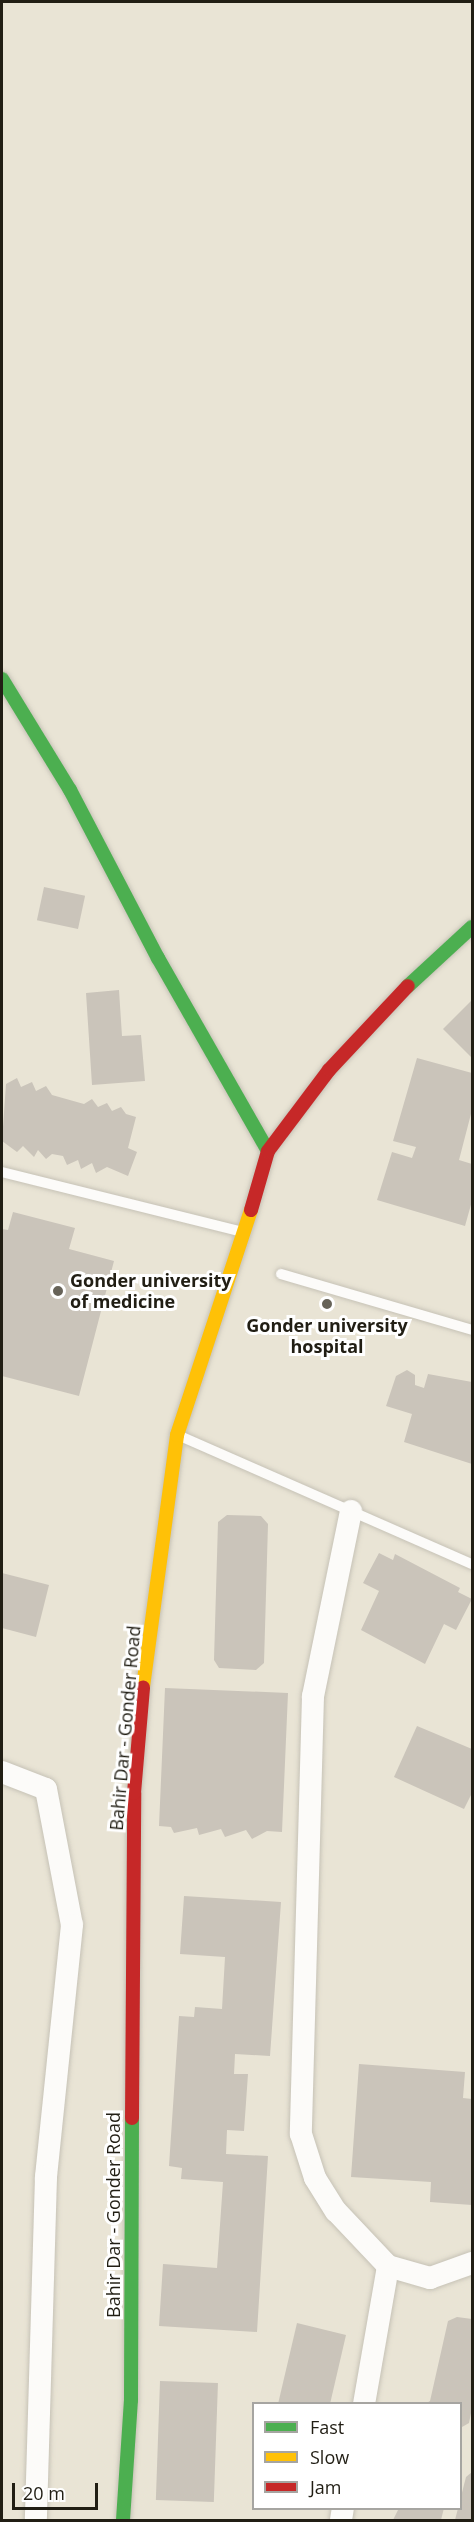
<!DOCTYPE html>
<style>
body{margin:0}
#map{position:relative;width:474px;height:2522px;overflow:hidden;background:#e9e4d5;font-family:"Open Sans",sans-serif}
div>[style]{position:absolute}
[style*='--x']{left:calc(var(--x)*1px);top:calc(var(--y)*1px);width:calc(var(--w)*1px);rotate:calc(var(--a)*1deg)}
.building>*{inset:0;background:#cac4ba;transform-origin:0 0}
.roads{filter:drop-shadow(0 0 2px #c6c2b6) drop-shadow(0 0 2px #c6c2b6)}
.lane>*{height:10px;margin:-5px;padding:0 5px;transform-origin:5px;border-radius:5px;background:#fcfbf9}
.street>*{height:22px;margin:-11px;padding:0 11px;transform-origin:11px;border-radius:11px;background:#fcfbf9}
.fast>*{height:14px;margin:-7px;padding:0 7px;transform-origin:7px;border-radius:7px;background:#4caf50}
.slow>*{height:14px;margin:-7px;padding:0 7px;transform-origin:7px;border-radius:7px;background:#ffc107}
.jam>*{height:14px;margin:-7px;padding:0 7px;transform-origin:7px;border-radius:7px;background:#c62828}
.dots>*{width:16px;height:16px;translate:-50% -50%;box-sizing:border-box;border:3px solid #fff;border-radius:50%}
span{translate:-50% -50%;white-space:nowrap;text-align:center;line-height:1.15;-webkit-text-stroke:6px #fff;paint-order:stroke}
.poi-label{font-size:18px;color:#211e14;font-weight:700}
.left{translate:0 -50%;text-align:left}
.street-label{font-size:18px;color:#211e14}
.frame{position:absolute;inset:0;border:3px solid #211e14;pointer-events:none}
.legend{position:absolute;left:252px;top:2402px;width:210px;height:108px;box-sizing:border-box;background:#fff;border:2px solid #a6a5a1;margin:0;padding:8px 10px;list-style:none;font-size:18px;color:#211e14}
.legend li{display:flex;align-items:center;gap:12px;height:30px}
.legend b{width:30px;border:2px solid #a6a5a1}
.scale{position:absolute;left:12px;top:2483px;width:86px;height:27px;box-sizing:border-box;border:3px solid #211e14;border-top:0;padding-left:8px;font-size:18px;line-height:21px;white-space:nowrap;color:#211e14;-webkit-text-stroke:4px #fff;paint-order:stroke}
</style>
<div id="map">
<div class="building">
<div style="left:44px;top:887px;width:42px;height:34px;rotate:12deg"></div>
<div style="clip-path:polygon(119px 990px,122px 1036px,141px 1035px,145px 1081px,92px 1085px,86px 993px)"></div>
<div style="clip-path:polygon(472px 1000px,472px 1058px,443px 1029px)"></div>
<div style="clip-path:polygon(417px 1058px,472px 1073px,472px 1110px,459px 1160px,472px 1164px,472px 1201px,465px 1226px,377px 1200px,392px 1152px,412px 1158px,416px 1147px,393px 1141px)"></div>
<div style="clip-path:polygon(17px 1078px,21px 1087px,32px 1082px,36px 1091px,46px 1086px,52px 1095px,84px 1104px,92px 1099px,98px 1107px,107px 1103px,112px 1111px,121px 1107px,126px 1114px,136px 1117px,128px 1148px,137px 1152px,128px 1176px,107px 1167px,96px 1173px,92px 1163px,81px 1169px,78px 1160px,67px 1165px,63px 1156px,52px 1154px,46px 1159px,38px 1150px,34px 1157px,23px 1146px,17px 1152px,2px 1141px,6px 1084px)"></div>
<div style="clip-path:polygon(13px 1212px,75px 1228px,69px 1249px,114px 1261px,79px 1396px,2px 1376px,2px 1229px,8px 1230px)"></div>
<div style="clip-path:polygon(407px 1370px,415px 1375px,415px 1385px,424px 1388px,428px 1374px,472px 1382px,472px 1464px,404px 1442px,412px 1414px,386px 1406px,396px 1376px)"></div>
<div style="clip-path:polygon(227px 1515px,261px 1516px,268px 1524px,264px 1663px,256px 1670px,219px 1668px,214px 1660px,218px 1522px)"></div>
<div style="clip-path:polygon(379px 1553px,393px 1560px,395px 1554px,460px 1588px,458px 1592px,472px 1599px,456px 1630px,444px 1624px,425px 1664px,361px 1630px,379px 1591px,363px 1583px)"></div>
<div style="clip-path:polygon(2px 1573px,49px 1585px,36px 1637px,2px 1628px)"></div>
<div style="clip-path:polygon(165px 1688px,288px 1693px,282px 1832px,267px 1831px,252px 1839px,246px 1830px,225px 1837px,221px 1829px,199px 1835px,197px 1828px,174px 1833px,171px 1827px,159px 1826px)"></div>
<div style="clip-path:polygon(417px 1726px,472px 1749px,472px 1793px,464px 1809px,394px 1777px)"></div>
<div style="clip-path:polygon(184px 1896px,281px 1902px,270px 2056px,235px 2054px,234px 2074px,248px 2074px,244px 2131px,227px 2130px,226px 2154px,268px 2156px,257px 2332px,159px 2326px,163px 2264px,217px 2268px,223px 2182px,181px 2179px,182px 2168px,169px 2166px,179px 2016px,194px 2017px,195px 2007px,222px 2009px,225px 1957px,180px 1954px)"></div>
<div style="clip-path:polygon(359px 2064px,465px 2072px,463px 2098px,472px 2099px,472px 2205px,430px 2202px,431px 2182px,351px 2177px)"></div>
<div style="clip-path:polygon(457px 2317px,472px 2319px,472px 2408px,469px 2423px,462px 2427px,460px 2404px,425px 2404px,430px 2401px,448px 2321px)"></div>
<div style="clip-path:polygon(297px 2323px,346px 2335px,330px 2404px,278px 2404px)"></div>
<div style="left:160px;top:2381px;width:58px;height:119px;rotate:2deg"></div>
<div style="clip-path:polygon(472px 2472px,472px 2520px,455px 2520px,466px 2477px)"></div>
<div style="clip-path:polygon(399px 2508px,444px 2508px,441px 2520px,393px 2520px)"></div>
</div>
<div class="roads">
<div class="lane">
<div style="--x:2;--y:1172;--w:248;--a:14"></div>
<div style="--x:281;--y:1274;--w:199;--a:16.3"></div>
<div style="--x:180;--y:1436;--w:319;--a:23.7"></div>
</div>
<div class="street">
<div style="--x:351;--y:1511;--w:189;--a:101.6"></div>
<div style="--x:313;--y:1696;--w:438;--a:91.6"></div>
<div style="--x:301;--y:2134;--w:46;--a:72.3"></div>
<div style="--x:315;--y:2178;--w:39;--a:58"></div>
<div style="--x:336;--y:2211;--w:76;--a:46.6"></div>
<div style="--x:388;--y:2266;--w:44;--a:15.9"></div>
<div style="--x:430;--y:2278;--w:45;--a:-19.7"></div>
<div style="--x:2;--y:1772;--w:47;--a:21.1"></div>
<div style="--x:46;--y:1789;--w:138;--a:79.2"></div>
<div style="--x:72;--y:1925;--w:253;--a:95.9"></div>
<div style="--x:46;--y:2177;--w:343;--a:91.7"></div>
<div style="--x:364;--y:2404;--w:140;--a:-80.1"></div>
<div style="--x:341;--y:2520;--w:12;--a:-81"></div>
</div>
<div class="fast">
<div style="--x:2;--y:679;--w:130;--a:58.5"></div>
<div style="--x:70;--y:790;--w:190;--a:62.4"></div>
<div style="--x:158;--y:958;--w:222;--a:60.3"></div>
<div style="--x:408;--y:986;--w:87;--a:-42.7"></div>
<div style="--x:123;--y:2520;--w:120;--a:-86.2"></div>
<div style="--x:131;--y:2400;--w:282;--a:-89.8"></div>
</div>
<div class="slow">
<div style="--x:143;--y:1687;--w:254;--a:-82.3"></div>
<div style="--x:177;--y:1435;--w:237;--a:-71.8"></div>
</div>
<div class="jam">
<div style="--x:251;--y:1210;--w:61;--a:-73.9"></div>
<div style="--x:268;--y:1151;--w:101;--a:-53"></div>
<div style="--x:329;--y:1070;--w:115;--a:-46.8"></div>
<div style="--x:132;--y:2118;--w:325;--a:-89.6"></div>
<div style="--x:134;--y:1793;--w:106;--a:-85.1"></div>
</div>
</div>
<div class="dots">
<div style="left:58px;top:1291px;background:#676358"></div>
<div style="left:327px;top:1304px;background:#676358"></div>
</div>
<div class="poi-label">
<span class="left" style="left:70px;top:1291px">Gonder university<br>of medicine</span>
<span style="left:327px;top:1336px">Gonder university<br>hospital</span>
</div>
<div class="street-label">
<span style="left:125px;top:1728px;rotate:-85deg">Bahir Dar - Gonder Road</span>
<span style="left:113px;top:2215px;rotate:-90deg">Bahir Dar - Gonder Road</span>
</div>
<div class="frame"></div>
<ul class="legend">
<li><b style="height:8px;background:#4caf50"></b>Fast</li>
<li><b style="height:8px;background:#ffc107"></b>Slow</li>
<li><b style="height:8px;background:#c62828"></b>Jam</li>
</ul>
<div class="scale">20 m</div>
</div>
